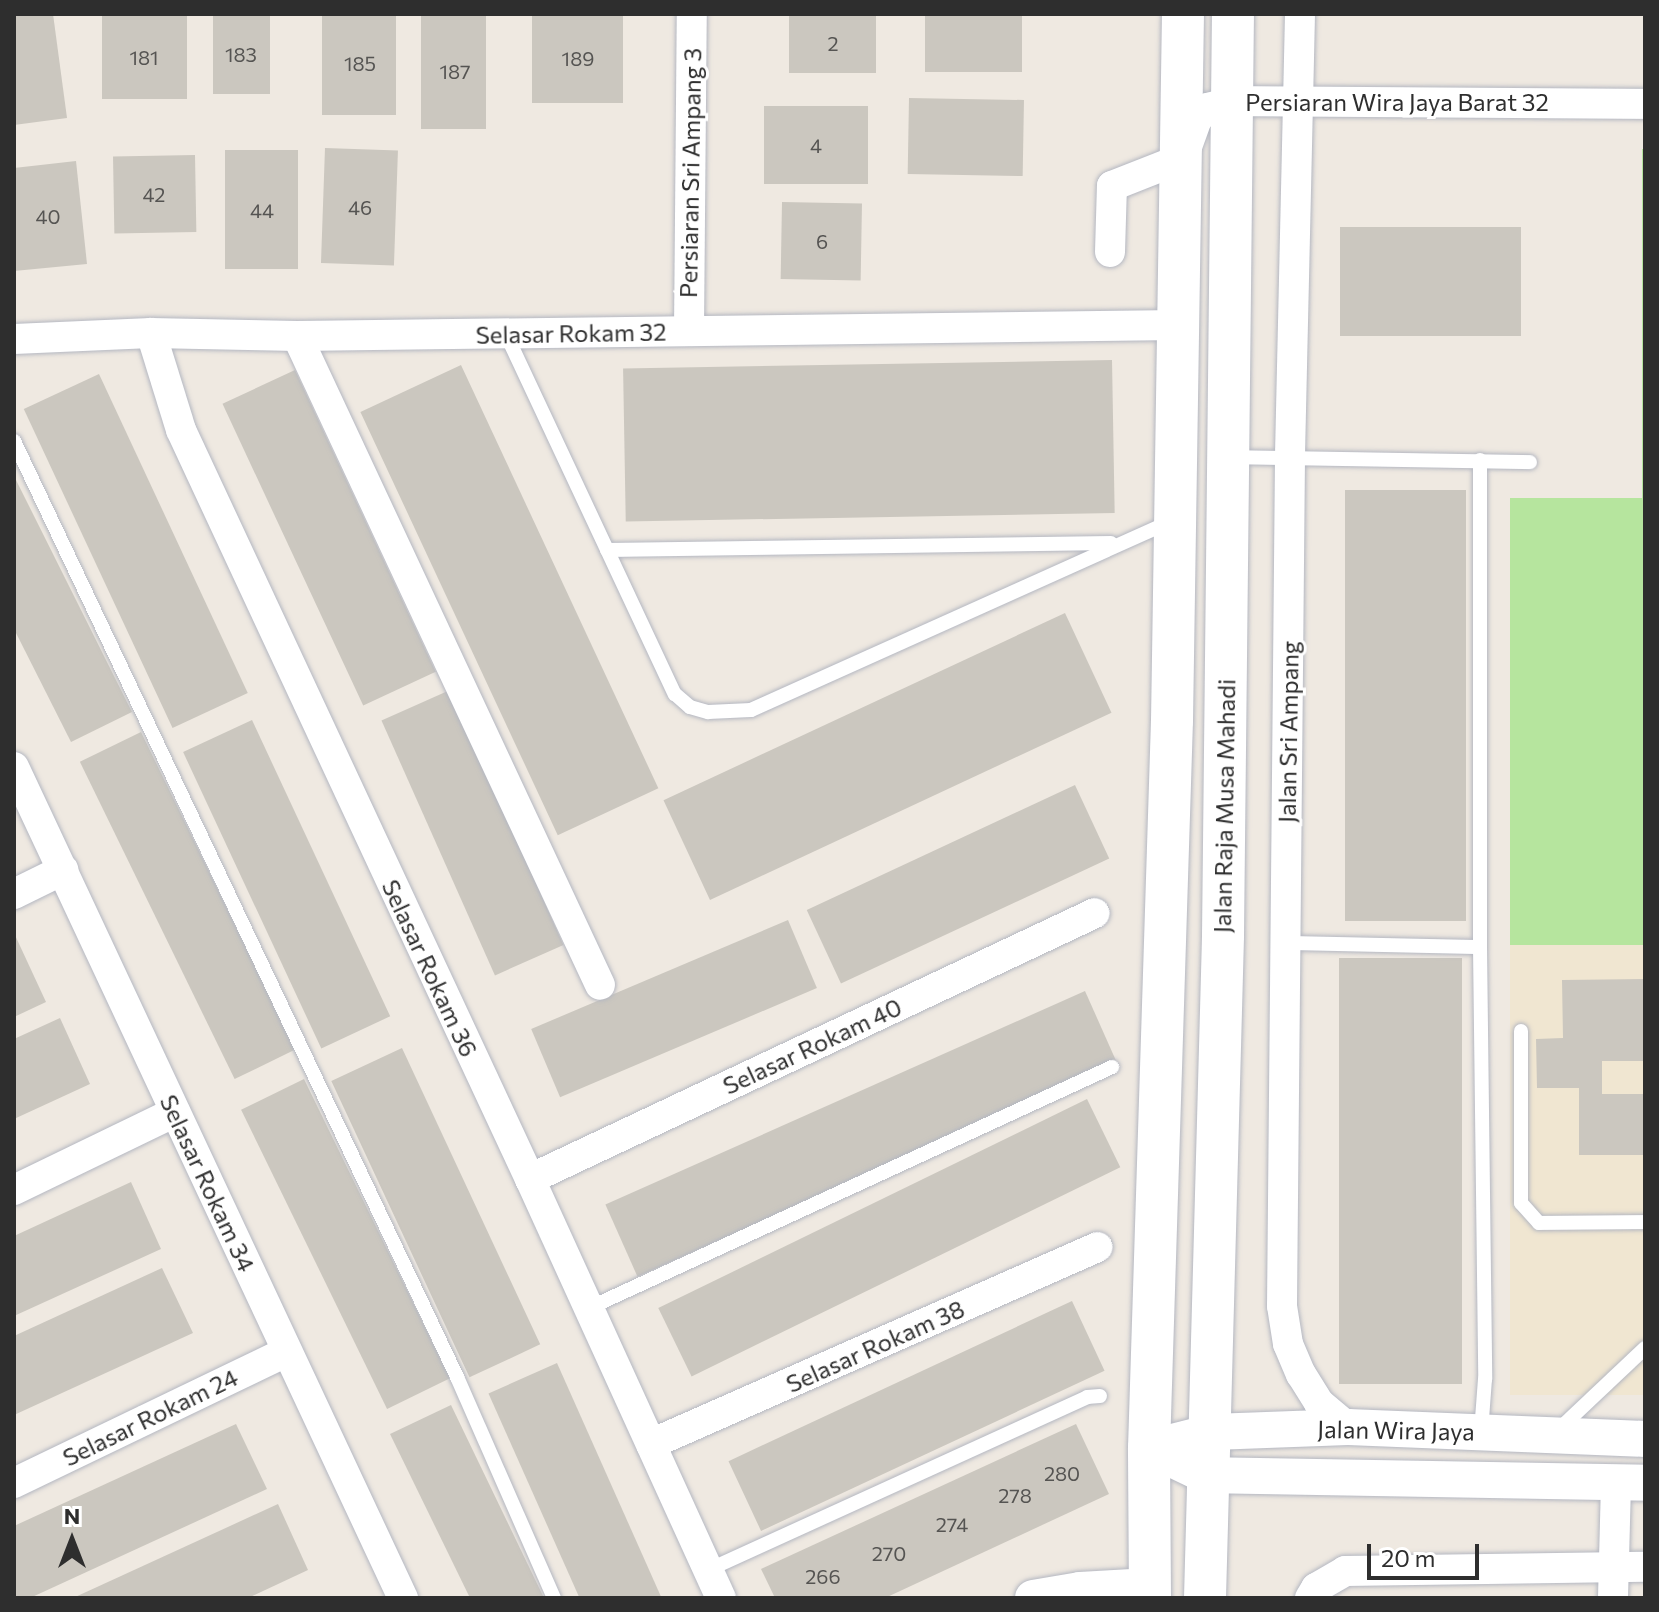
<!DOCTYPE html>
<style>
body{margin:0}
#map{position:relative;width:1659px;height:1612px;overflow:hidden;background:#efe9e1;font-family:Commissioner,sans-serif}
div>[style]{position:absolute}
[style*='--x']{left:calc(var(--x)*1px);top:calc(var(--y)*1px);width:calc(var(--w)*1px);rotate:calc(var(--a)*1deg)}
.education>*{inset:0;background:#f0e6d1;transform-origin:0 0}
.green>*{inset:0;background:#b6e59e}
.building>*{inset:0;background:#cbc7bf;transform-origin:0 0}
.roads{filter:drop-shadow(0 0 2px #b4b7c1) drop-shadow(0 0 2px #b4b7c1)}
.service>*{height:14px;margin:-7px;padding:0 7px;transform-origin:7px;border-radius:7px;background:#fff}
.minor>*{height:30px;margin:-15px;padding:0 15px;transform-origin:15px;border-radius:15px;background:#fff}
.tertiary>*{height:36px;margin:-18px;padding:0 18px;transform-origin:18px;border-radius:18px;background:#fff}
.secondary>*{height:42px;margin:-21px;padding:0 21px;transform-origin:21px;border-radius:21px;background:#fff}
span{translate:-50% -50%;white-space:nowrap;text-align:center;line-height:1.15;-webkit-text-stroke:6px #fff;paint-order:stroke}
.number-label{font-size:20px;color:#555452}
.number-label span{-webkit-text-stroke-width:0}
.street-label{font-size:24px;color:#2e2e2e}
.frame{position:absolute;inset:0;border:16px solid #2e2e2e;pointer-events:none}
.north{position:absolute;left:32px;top:1500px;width:80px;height:80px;-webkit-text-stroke:6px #fff;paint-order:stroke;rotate:0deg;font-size:22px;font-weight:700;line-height:32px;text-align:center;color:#2e2e2e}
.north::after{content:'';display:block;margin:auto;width:28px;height:36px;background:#2e2e2e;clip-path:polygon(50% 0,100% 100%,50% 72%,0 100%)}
.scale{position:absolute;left:1367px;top:1544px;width:112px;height:36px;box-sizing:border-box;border:4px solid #2e2e2e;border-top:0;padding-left:10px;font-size:24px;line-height:28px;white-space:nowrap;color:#2e2e2e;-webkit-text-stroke:6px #fff;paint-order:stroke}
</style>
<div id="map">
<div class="education">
<div style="left:1510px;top:945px;width:135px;height:450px"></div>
</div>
<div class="green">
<div style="clip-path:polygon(1642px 149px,1645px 149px,1645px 945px,1510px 945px,1510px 498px,1642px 498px)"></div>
</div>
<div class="building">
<div style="clip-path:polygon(14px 14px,53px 14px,67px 118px,14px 125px)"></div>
<div style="left:102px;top:14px;width:85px;height:85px"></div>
<div style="left:213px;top:14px;width:57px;height:80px"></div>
<div style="left:322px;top:14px;width:74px;height:101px"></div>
<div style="left:421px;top:14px;width:65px;height:115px"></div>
<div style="left:532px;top:14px;width:91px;height:89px"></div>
<div style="left:789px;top:14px;width:87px;height:59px"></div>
<div style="left:925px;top:14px;width:97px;height:58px"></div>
<div style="left:909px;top:98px;width:115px;height:76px;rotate:1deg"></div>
<div style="left:764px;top:106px;width:104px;height:78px"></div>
<div style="left:325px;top:148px;width:73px;height:115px;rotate:2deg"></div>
<div style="left:298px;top:150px;width:119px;height:73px;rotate:90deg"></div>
<div style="left:195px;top:155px;width:77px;height:82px;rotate:89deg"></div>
<div style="clip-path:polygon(76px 161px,87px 264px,14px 271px,14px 168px)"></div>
<div style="left:782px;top:202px;width:80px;height:77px;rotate:1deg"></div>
<div style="left:1340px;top:227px;width:181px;height:109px"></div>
<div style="left:1112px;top:360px;width:153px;height:489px;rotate:89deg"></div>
<div style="left:461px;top:365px;width:467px;height:111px;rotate:65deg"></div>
<div style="left:295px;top:370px;width:333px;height:80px;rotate:65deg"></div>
<div style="left:99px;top:374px;width:352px;height:83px;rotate:65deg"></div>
<div style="clip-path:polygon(14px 476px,132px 712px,71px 742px,14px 629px)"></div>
<div style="left:1345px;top:490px;width:121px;height:431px"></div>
<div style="left:1065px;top:613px;width:110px;height:443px;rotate:65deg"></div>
<div style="left:450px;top:690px;width:279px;height:75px;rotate:66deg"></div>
<div style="left:252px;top:720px;width:327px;height:76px;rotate:65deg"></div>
<div style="left:141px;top:732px;width:353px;height:68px;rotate:64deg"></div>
<div style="left:1075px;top:785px;width:81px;height:296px;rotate:65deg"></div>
<div style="left:788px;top:920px;width:74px;height:279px;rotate:67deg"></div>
<div style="clip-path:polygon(14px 933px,46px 1002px,14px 1017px)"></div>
<div style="left:1339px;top:958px;width:123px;height:426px"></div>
<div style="clip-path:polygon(1645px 979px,1645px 1061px,1602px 1061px,1602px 1094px,1645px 1094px,1645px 1155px,1579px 1155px,1579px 1088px,1537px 1088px,1536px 1039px,1563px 1038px,1562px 980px)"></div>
<div style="left:1085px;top:991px;width:79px;height:525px;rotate:66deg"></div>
<div style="clip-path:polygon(60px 1018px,90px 1084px,14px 1119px,14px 1039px)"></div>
<div style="left:402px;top:1048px;width:327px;height:78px;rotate:65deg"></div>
<div style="left:304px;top:1079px;width:333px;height:70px;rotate:64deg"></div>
<div style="left:1087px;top:1099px;width:76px;height:477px;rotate:64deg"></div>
<div style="clip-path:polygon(131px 1182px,161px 1249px,14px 1316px,14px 1236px)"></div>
<div style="clip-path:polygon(162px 1268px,193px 1333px,14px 1415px,14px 1336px)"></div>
<div style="left:1072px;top:1301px;width:77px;height:379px;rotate:65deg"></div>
<div style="left:557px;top:1363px;width:258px;height:75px;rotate:66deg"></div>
<div style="clip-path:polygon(451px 1405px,544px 1598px,470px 1598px,390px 1434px)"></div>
<div style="clip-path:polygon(236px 1424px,267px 1489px,30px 1598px,14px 1598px,14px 1526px)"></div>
<div style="clip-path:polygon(1076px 1424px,1109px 1494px,885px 1598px,775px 1598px,761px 1569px)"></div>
<div style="clip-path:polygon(278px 1504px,308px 1570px,248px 1598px,73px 1598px)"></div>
</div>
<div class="roads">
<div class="service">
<div style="--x:506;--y:334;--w:398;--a:64.9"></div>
<div style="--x:675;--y:694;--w:20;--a:41"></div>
<div style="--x:690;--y:707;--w:19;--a:16"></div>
<div style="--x:708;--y:712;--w:43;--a:-2.7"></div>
<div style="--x:751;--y:710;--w:461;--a:-24.2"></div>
<div style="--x:14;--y:441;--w:1036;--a:64.67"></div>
<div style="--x:457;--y:1377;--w:241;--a:66.3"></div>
<div style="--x:1230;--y:457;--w:300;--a:1"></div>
<div style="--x:1480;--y:460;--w:487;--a:90"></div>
<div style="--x:1480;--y:947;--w:432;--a:89.3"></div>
<div style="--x:1485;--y:1379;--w:53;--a:94.3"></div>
<div style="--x:607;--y:550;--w:504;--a:-0.8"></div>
<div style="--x:1286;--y:943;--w:194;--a:1.2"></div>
<div style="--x:1521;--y:1031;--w:172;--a:90"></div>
<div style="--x:1521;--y:1203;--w:27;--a:48"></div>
<div style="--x:1539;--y:1223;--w:106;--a:-0.5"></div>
<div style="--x:589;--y:1308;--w:576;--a:-24.74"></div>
<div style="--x:1557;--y:1431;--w:121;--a:-43.3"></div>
<div style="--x:708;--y:1570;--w:417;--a:-24.5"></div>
<div style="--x:1087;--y:1397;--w:13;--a:-4"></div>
</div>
<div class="minor">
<div style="--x:1300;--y:14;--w:443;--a:91.3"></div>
<div style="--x:1290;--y:457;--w:849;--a:90.54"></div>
<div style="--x:1282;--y:1306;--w:38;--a:81"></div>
<div style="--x:1288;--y:1344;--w:33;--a:67"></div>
<div style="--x:1301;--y:1374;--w:34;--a:58"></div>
<div style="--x:1319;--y:1403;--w:38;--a:40"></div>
<div style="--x:1110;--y:252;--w:66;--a:-88.3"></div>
<div style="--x:1112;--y:186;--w:76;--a:-21.5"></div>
<div style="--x:1183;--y:158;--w:41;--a:-70.3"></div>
<div style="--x:1197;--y:119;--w:16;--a:-45"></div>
<div style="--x:1208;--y:108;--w:27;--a:-15"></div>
<div style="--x:1234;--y:101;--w:411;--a:0.4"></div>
<div style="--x:689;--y:331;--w:317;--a:-89.5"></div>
<div style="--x:151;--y:333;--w:102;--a:72.8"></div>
<div style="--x:181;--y:430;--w:826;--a:65.02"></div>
<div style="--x:530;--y:1179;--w:460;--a:65.5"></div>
<div style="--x:297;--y:336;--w:716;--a:64.97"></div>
<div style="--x:14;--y:339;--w:137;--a:-2.5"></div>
<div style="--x:151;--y:333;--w:146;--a:1.2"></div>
<div style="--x:297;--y:336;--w:882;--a:-0.71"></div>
<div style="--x:14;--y:767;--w:918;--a:64.92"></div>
<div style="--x:14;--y:894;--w:55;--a:-26.1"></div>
<div style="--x:530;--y:1179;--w:624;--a:-25.21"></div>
<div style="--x:14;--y:1190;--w:179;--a:-25.8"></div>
<div style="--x:651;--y:1444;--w:488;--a:-23.8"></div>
<div style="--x:14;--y:1483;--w:302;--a:-25.7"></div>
<div style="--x:1310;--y:1598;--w:12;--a:-59"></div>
<div style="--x:1316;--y:1588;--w:34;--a:-30"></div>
<div style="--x:1345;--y:1571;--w:300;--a:-0.8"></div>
<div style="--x:1613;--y:1598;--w:117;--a:-88.5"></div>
</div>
<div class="tertiary">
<div style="--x:1149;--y:1448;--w:62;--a:25.7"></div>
<div style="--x:1205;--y:1475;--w:440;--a:1"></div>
<div style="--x:1149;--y:1448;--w:65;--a:-14.3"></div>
<div style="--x:1212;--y:1432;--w:136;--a:-2.1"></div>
<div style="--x:1348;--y:1427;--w:297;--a:2.3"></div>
<div style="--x:1033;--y:1598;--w:48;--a:-9.7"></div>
<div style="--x:1080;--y:1590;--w:70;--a:-3.3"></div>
</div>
<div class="secondary">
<div style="--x:1150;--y:1598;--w:150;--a:-90.4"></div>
<div style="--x:1149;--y:1448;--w:727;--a:-88.19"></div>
<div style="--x:1172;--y:721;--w:707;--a:-89.11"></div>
<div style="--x:1205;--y:1598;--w:663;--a:-88.44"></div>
<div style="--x:1223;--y:935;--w:921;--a:-89.38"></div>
</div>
</div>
<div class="number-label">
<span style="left:833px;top:43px">2</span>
<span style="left:241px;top:54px">183</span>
<span style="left:144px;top:57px">181</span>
<span style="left:578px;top:58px">189</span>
<span style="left:360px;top:63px">185</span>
<span style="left:455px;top:71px">187</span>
<span style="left:816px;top:145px">4</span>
<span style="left:154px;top:194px">42</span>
<span style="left:360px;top:207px">46</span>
<span style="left:262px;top:210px">44</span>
<span style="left:48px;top:216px">40</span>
<span style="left:822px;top:241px">6</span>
<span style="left:1062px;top:1473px">280</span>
<span style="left:1015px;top:1495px">278</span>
<span style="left:952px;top:1524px">274</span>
<span style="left:889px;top:1553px">270</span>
<span style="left:823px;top:1576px">266</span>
</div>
<div class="street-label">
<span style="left:1397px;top:102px">Persiaran Wira Jaya Barat 32</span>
<span style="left:690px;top:173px;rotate:-89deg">Persiaran Sri Ampang 3</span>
<span style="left:571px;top:333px;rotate:-1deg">Selasar Rokam 32</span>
<span style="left:1288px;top:732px;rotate:-89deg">Jalan Sri Ampang</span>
<span style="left:1224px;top:806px;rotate:-89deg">Jalan Raja Musa Mahadi</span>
<span style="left:430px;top:968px;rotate:65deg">Selasar Rokam 36</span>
<span style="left:812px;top:1046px;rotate:-25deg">Selasar Rokam 40</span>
<span style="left:208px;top:1183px;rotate:65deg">Selasar Rokam 34</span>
<span style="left:875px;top:1346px;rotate:-24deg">Selasar Rokam 38</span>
<span style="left:150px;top:1417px;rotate:-26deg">Selasar Rokam 24</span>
<span style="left:1396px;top:1430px;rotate:1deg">Jalan Wira Jaya</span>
</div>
<div class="frame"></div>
<div class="north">N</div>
<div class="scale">20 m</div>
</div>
